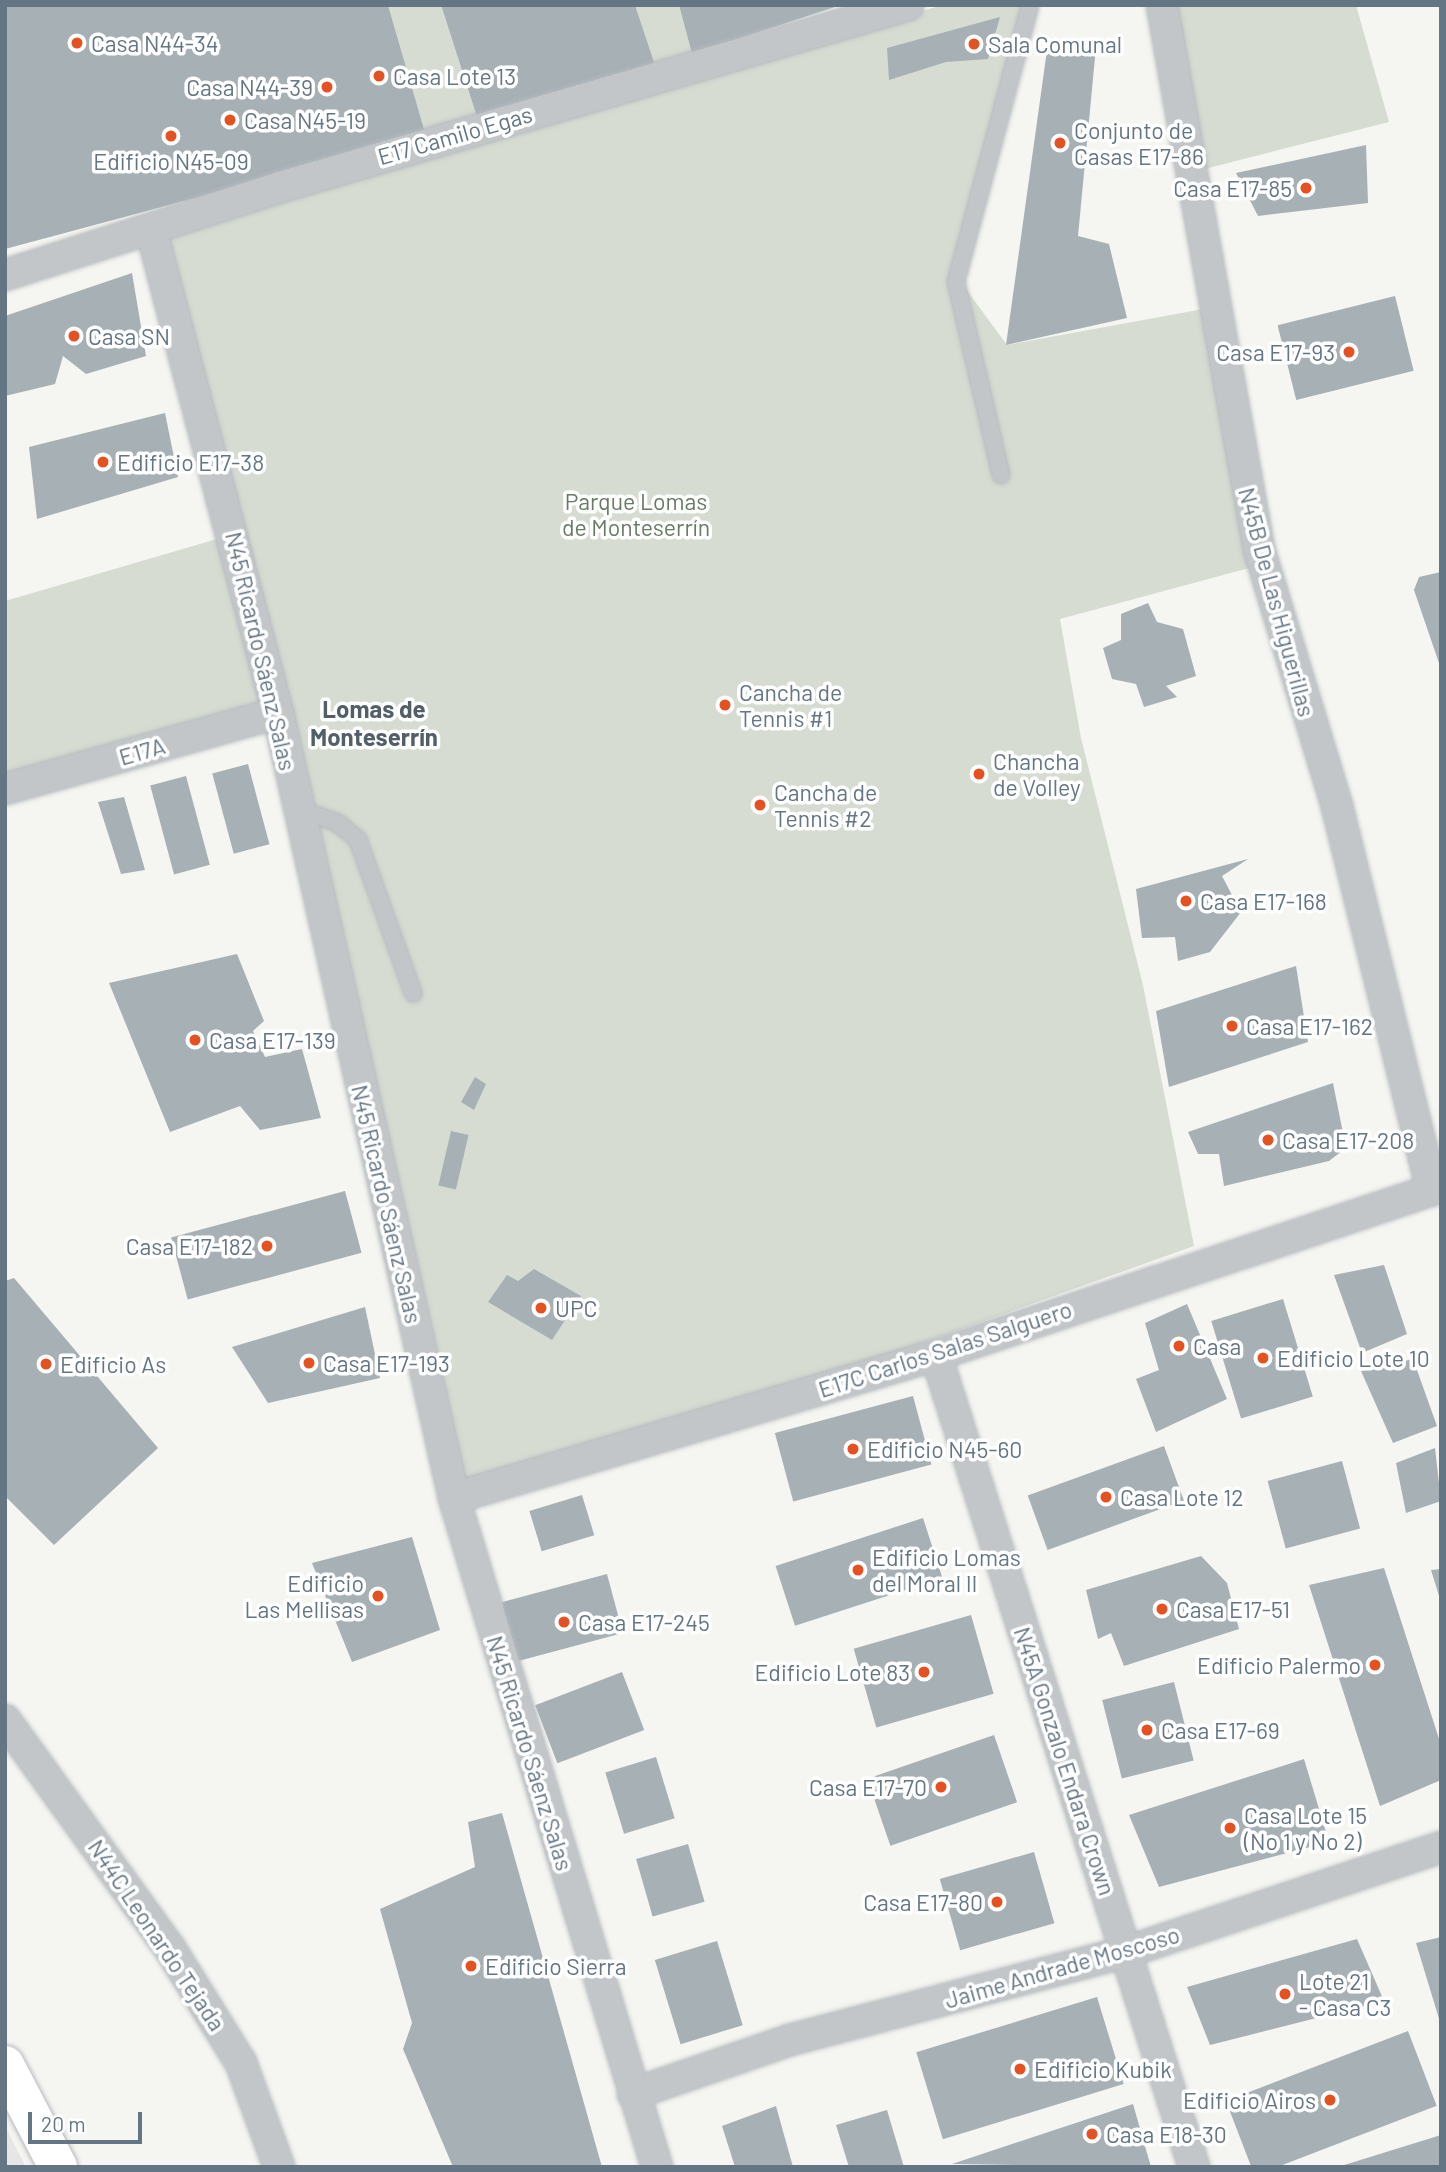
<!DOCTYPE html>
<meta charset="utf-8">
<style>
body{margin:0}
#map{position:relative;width:1446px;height:2172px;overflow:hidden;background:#f5f5f1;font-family:Barlow,sans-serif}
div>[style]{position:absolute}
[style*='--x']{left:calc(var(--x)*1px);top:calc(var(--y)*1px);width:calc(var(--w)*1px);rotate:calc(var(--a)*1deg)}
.built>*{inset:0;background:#e6e7e5}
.green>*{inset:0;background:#d6dcd2}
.building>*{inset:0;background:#a7b0b5;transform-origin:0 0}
.roads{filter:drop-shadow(0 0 2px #b4babe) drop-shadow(0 0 2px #b4babe)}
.lane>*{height:16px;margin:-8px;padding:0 8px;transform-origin:8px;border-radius:8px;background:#c2c6c9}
.street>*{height:30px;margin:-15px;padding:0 15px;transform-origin:15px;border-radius:15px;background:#c2c6c9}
.secondary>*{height:38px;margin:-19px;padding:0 19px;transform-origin:19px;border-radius:19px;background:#fff}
.dots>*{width:19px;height:19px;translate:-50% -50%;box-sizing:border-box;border:4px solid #fff;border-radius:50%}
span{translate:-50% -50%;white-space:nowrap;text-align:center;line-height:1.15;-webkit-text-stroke:7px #fff;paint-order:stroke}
.poi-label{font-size:23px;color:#647583}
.left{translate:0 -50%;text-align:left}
.right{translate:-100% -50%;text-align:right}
.street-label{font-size:23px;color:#647583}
.park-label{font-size:23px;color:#677a63}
.neighbourhood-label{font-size:24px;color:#525e68;font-weight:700}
.frame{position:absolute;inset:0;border:7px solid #647583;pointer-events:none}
.scale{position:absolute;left:28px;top:2112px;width:114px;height:32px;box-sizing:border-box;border:4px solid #647583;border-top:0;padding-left:9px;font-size:21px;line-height:24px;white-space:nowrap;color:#647583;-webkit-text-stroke:5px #fff;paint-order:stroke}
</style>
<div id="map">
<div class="built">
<div style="clip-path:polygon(5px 2126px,26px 2167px,5px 2167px)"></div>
</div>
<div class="green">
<div style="clip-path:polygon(388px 5px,441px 5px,478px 120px,426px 136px)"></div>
<div style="clip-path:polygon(635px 5px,679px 5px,692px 54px,655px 65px)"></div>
<div style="clip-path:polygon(943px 5px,1029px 5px,960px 281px,1007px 345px,1209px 308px,1264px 564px,1060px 619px,1081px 738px,1143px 985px,1194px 1246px,698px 1423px,454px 1498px,278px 713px,5px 780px,5px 601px,234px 534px,158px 233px)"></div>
<div style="clip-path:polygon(1160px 5px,1356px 5px,1389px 122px,1189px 173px)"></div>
</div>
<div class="building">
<div style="clip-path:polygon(5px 5px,388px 5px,426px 136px,5px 249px)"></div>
<div style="clip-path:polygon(441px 5px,635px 5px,655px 65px,478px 120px)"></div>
<div style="clip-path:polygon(679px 5px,838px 5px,838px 6px,692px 54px)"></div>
<div style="clip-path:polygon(1000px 17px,988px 59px,946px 62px,889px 80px,887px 48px)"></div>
<div style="clip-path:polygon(1096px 47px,1078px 236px,1109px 244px,1127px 318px,1006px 345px,1047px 50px)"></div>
<div style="clip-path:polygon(1366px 145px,1368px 203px,1258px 216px,1236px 173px)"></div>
<div style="clip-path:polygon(132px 273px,146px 356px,86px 374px,63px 356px,55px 384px,5px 396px,5px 316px)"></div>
<div style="left:1395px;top:296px;width:77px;height:121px;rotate:76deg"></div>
<div style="clip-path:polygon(165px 413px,178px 477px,37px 519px,29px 447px)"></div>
<div style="clip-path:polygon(1441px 572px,1441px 666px,1440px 666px,1414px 590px,1419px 577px)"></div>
<div style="clip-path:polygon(1148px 603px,1157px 622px,1183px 629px,1196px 676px,1166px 686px,1177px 697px,1144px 707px,1136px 684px,1112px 679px,1103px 648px,1121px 640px,1121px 614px)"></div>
<div style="left:248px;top:764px;width:83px;height:37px;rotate:75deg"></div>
<div style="left:186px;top:776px;width:92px;height:37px;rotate:75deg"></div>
<div style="clip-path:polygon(124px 797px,145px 870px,121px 874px,98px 802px)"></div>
<div style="clip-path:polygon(1248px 859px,1222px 876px,1241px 912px,1210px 952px,1178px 961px,1175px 937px,1142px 938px,1136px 889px)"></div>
<div style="clip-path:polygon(237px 954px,264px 1021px,253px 1031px,265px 1057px,302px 1049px,321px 1118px,260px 1130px,240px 1106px,170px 1132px,109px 983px)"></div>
<div style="clip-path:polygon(1296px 966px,1308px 1042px,1169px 1087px,1156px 1011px)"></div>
<div style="clip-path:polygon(475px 1077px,486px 1084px,474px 1110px,461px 1102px)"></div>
<div style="clip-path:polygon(1333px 1083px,1346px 1148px,1329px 1161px,1224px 1186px,1219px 1154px,1198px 1154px,1188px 1132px)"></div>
<div style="left:451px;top:1131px;width:18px;height:56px;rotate:13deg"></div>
<div style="left:345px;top:1191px;width:64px;height:180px;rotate:75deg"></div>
<div style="clip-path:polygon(1384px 1265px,1407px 1334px,1362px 1353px,1334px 1275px)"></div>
<div style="clip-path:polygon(534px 1269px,581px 1296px,552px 1340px,488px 1302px,507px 1275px,518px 1281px)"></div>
<div style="clip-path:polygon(14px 1278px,158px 1448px,54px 1545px,5px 1496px,5px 1281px)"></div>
<div style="left:1283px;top:1299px;width:102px;height:75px;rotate:73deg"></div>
<div style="clip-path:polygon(1187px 1304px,1227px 1399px,1156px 1432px,1136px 1379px,1159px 1370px,1145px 1323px)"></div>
<div style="clip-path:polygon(365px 1307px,380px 1378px,268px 1403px,232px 1347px)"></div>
<div style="clip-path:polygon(1413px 1359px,1437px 1426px,1393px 1443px,1361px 1371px)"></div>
<div style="left:913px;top:1396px;width:71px;height:143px;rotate:75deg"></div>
<div style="left:1164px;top:1446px;width:58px;height:145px;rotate:70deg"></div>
<div style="clip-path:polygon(1435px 1448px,1441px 1501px,1406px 1513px,1396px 1463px)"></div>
<div style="left:1342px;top:1461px;width:70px;height:77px;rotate:75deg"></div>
<div style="left:582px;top:1495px;width:42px;height:55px;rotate:73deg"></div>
<div style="left:923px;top:1518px;width:63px;height:155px;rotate:72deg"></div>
<div style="clip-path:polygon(412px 1537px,440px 1630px,352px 1662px,312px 1563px)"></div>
<div style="clip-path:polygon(1201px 1556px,1227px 1583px,1239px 1629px,1124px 1666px,1111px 1633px,1098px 1639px,1086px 1590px)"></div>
<div style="clip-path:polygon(1384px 1568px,1441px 1745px,1441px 1780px,1380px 1806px,1309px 1585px)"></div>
<div style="clip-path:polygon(1441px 1569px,1441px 1599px,1440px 1599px,1431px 1570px)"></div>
<div style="left:607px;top:1574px;width:61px;height:109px;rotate:75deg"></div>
<div style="left:971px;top:1615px;width:82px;height:122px;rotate:74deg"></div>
<div style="left:622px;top:1672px;width:62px;height:93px;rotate:69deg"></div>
<div style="left:1174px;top:1682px;width:81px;height:74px;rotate:76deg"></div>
<div style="left:994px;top:1735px;width:71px;height:134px;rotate:71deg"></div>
<div style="left:656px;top:1757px;width:64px;height:53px;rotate:73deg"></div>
<div style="clip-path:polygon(1304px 1759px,1329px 1842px,1159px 1887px,1129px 1815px)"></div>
<div style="clip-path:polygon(502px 1813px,602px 2167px,453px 2167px,403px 2049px,412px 2023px,380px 1909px,475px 1867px,468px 1822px)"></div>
<div style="left:688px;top:1844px;width:60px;height:54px;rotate:74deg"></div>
<div style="left:1034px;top:1852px;width:74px;height:98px;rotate:74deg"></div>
<div style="clip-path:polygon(1441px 1937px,1441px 2022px,1440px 2022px,1416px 1943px)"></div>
<div style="clip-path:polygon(1357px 1939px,1384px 2001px,1210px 2045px,1187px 1987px)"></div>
<div style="left:717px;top:1941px;width:88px;height:65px;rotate:73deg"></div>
<div style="left:1097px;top:1997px;width:91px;height:189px;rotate:73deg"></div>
<div style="left:1408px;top:2031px;width:80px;height:195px;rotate:69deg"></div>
<div style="clip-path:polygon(1133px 2104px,1151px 2167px,952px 2164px)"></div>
<div style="clip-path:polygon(776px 2106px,793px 2167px,735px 2167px,722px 2126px)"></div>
<div style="clip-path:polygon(887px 2110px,904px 2167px,849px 2167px,836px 2125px)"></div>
<div style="clip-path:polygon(1441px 2135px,1441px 2167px,1341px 2167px,1341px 2166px)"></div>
</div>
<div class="roads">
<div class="lane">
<div style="--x:1001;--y:475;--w:198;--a:-103.1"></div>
<div style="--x:956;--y:282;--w:287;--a:-75"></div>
<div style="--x:298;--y:809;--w:42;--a:19.3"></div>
<div style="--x:338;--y:823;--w:26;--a:40"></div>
<div style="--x:358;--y:840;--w:163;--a:70.2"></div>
</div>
<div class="street">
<div style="--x:152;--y:233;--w:496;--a:75.3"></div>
<div style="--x:278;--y:713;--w:804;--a:77.36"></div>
<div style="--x:454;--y:1498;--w:699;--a:73.12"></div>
<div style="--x:5;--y:275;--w:289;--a:-17.7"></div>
<div style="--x:280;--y:187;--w:654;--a:-16.16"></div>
<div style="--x:5;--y:789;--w:283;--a:-15.6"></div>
<div style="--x:936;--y:1355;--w:852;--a:72.37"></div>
<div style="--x:454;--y:1498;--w:503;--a:-16.52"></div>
<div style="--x:936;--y:1355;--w:523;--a:-18.4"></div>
<div style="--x:1432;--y:1190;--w:396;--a:-103.9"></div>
<div style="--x:1337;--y:806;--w:269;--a:-106.9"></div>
<div style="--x:1259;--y:549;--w:553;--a:-100.11"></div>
<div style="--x:5;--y:1720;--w:280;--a:54.2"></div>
<div style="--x:169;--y:1947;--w:137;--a:58.2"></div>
<div style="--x:241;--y:2063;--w:111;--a:69.9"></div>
<div style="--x:633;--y:2094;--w:166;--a:-19"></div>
<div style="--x:790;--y:2040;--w:347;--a:-14.7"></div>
<div style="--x:1126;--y:1952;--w:332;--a:-18.4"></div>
</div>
<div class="secondary">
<div style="--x:5;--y:2065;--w:115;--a:62.5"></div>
</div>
</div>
<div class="dots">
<div style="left:77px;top:43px;background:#e65121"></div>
<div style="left:974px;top:44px;background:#e65121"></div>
<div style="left:379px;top:76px;background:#e65121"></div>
<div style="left:327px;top:87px;background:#e65121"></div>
<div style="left:230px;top:120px;background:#e65121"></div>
<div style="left:171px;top:136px;background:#e65121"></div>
<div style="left:1060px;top:143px;background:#e65121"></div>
<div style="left:1306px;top:188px;background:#e65121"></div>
<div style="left:74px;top:336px;background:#e65121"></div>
<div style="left:1349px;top:352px;background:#e65121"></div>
<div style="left:103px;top:462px;background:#e65121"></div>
<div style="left:725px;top:705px;background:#e65121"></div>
<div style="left:979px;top:774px;background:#e65121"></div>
<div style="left:760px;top:805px;background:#e65121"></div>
<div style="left:1186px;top:901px;background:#e65121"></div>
<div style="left:1232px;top:1026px;background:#e65121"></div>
<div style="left:195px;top:1040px;background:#e65121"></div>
<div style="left:1268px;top:1140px;background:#e65121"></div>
<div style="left:267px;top:1246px;background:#e65121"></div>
<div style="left:541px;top:1308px;background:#e65121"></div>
<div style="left:1179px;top:1346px;background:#e65121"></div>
<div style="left:1263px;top:1358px;background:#e65121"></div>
<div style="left:309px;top:1363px;background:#e65121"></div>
<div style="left:46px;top:1364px;background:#e65121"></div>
<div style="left:853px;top:1449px;background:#e65121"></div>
<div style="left:1106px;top:1497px;background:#e65121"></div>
<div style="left:858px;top:1570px;background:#e65121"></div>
<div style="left:378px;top:1596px;background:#e65121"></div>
<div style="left:1162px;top:1609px;background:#e65121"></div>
<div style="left:564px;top:1622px;background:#e65121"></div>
<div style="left:1375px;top:1665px;background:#e65121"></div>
<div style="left:924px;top:1672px;background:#e65121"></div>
<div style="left:1147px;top:1730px;background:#e65121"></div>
<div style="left:941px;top:1787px;background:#e65121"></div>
<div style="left:1230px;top:1828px;background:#e65121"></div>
<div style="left:997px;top:1902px;background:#e65121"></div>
<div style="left:471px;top:1966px;background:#e65121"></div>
<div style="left:1285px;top:1994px;background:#e65121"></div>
<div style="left:1020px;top:2069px;background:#e65121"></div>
<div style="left:1330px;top:2100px;background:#e65121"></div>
<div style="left:1092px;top:2134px;background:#e65121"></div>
</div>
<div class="poi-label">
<span class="left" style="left:91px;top:43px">Casa N44-34</span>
<span class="left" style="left:988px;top:44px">Sala Comunal</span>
<span class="left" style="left:393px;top:76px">Casa Lote 13</span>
<span class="right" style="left:313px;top:87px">Casa N44-39</span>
<span class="left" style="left:244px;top:120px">Casa N45-19</span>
<span class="left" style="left:1074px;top:143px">Conjunto de<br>Casas E17-86</span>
<span style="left:171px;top:161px">Edificio N45-09</span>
<span class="right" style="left:1292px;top:188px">Casa E17-85</span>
<span class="left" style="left:88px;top:336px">Casa SN</span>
<span class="right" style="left:1335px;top:352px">Casa E17-93</span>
<span class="left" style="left:117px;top:462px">Edificio E17-38</span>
<span class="left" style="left:739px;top:705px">Cancha de<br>Tennis #1</span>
<span class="left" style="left:993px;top:774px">Chancha<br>de Volley</span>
<span class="left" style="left:774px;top:805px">Cancha de<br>Tennis #2</span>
<span class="left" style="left:1200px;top:901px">Casa E17-168</span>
<span class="left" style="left:1246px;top:1026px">Casa E17-162</span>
<span class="left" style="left:209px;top:1040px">Casa E17-139</span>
<span class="left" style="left:1282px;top:1140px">Casa E17-208</span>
<span class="right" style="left:253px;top:1246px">Casa E17-182</span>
<span class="left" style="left:555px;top:1308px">UPC</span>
<span class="left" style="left:1193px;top:1346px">Casa</span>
<span class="left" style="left:1277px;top:1358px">Edificio Lote 10</span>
<span class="left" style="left:323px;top:1363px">Casa E17-193</span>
<span class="left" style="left:60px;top:1364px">Edificio As</span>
<span class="left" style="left:867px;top:1449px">Edificio N45-60</span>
<span class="left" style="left:1120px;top:1497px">Casa Lote 12</span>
<span class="left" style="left:872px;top:1570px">Edificio Lomas<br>del Moral II</span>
<span class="right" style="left:364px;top:1596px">Edificio<br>Las Mellisas</span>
<span class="left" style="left:1176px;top:1609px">Casa E17-51</span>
<span class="left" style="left:578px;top:1622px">Casa E17-245</span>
<span class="right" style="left:1361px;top:1665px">Edificio Palermo</span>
<span class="right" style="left:910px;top:1672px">Edificio Lote 83</span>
<span class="left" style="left:1161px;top:1730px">Casa E17-69</span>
<span class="right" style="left:927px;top:1787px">Casa E17-70</span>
<span class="left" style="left:1244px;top:1828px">Casa Lote 15<br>(No 1 y No 2)</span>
<span class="right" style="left:983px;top:1902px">Casa E17-80</span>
<span class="left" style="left:485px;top:1966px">Edificio Sierra</span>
<span class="left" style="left:1299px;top:1994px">Lote 21<br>- Casa C3</span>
<span class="left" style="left:1034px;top:2069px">Edificio Kubik</span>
<span class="right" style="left:1316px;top:2100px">Edificio Airos</span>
<span class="left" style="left:1106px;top:2134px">Casa E18-30</span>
</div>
<div class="street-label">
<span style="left:455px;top:135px;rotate:-16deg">E17 Camilo Egas</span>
<span style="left:1277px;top:602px;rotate:75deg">N45B De Las Higuerillas</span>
<span style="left:261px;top:651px;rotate:77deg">N45 Ricardo Sáenz Salas</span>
<span style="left:142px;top:751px;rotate:-16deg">E17A</span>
<span style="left:387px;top:1204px;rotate:77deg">N45 Ricardo Sáenz Salas</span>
<span style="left:945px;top:1349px;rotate:-18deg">E17C Carlos Salas Salguero</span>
<span style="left:530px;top:1753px;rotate:73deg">N45 Ricardo Sáenz Salas</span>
<span style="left:1065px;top:1761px;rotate:72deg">N45A Gonzalo Endara Crown</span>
<span style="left:157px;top:1935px;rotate:56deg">N44C Leonardo Tejada</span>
<span style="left:1062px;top:1967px;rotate:-16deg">Jaime Andrade Moscoso</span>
</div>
<div class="park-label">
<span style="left:636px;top:514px">Parque Lomas<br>de Monteserrín</span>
</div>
<div class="neighbourhood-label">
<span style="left:374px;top:723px">Lomas de<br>Monteserrín</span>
</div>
<div class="frame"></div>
<div class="scale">20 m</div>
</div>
